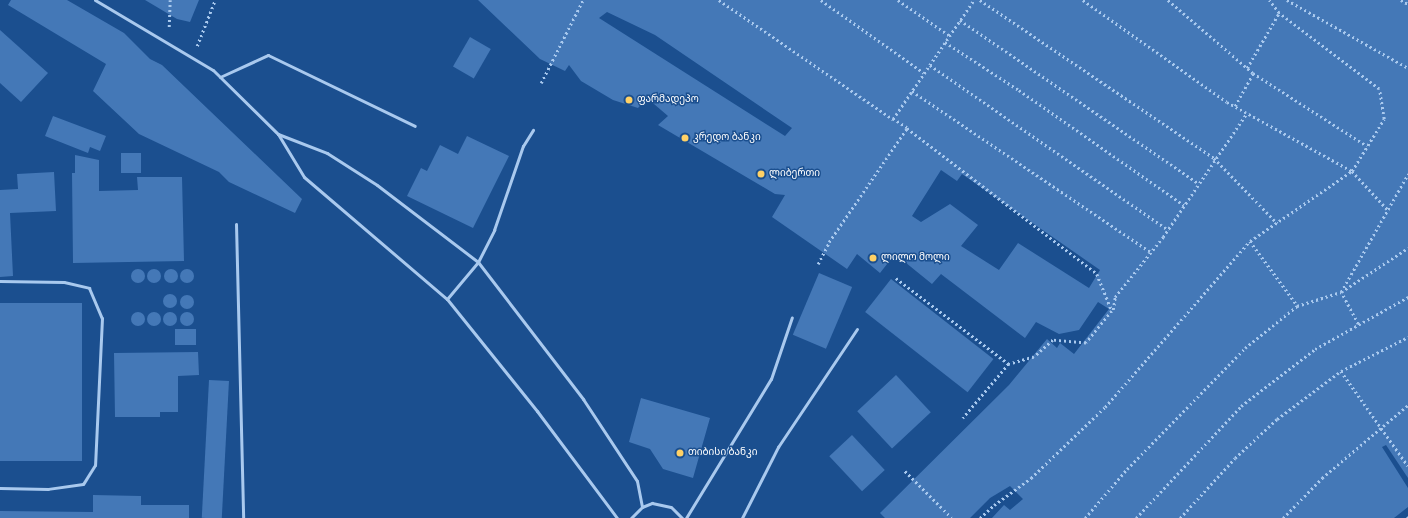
<!DOCTYPE html>
<meta charset="utf-8">
<style>
body{margin:0}
#map{position:relative;width:1408px;height:518px;overflow:hidden;background:#1b4f8f;font-family:Overpass,"Noto Sans Georgian",sans-serif}
div>[style]{position:absolute}
[style*='--x']{left:calc(var(--x)*1px);top:calc(var(--y)*1px);width:calc(var(--w)*1px);rotate:calc(var(--a)*1deg)}
.building>*{inset:0;background:#4478b7;transform-origin:0 0}
.round{border-radius:50%}
.path>*{height:2.5px;margin-top:-1.25px;transform-origin:0;background:repeating-linear-gradient(90deg,#a9c9ee 0 2px,transparent 0 5px)}
.service>*{height:3px;margin:-1.5px;padding:0 1.5px;transform-origin:1.5px;border-radius:1.5px;background:#a9c9ee}
.dots>*{width:11px;height:11px;translate:-50% -50%;box-sizing:border-box;border:2px solid #1b4f8f;border-radius:50%}
span{translate:-50% -50%;white-space:nowrap;text-align:center;line-height:1.15;-webkit-text-stroke:3px #1b4f8f;paint-order:stroke}
.poi-label{font-size:10px;color:#fff}
.left{translate:0 -50%;text-align:left}
</style>
<div id="map">
<div class="building">
<div style="clip-path:polygon(11px 0,67px 0,124px 33px,150px 59px,162px 65px,302px 199px,295px 213px,229px 182px,219px 172px,139px 134px,93px 91px,106px 64px,8px 5px)"></div>
<div style="clip-path:polygon(145px 0,199px 0,190px 22px,177px 19px)"></div>
<div style="clip-path:polygon(evenodd,478px 0,1408px 0,1408px 478px,1386px 445px,1382px 447px,1408px 488px,1408px 507px,1394px 518px,992px 518px,1004px 505px,1010px 510px,1023px 499px,1010px 486px,990px 498px,970px 518px,885px 518px,880px 513px,1009px 385px,1047px 339px,1057px 348px,1060px 343px,1074px 354px,1109px 309px,1098px 302px,1079px 330px,1059px 334px,1036px 322px,1025px 338px,941px 274px,932px 284px,895px 254px,880px 273px,857px 254px,847px 269px,772px 217px,785px 195px,775px 194px,658px 125px,668px 116px,647px 98px,638px 108px,613px 100px,581px 81px,569px 65px,565px 71px,540px 59px,478px 0,607px 12px,655px 35px,792px 128px,785px 136px,599px 18px,607px 12px,478px 0,941px 170px,957px 181px,962px 174px,1100px 270px,1089px 288px,1018px 243px,999px 270px,961px 246px,978px 225px,950px 204px,921px 222px,912px 216px,941px 170px)"></div>
<div style="clip-path:polygon(0 30px,48px 73px,21px 102px,0 83px)"></div>
<div style="left:470px;top:37px;width:24px;height:34px;rotate:30deg"></div>
<div style="clip-path:polygon(53px 116px,106px 136px,100px 151px,90px 147px,88px 153px,45px 136px)"></div>
<div style="clip-path:polygon(467px 136px,509px 156px,473px 228px,407px 196px,421px 168px,427px 171px,440px 145px,458px 154px)"></div>
<div style="left:121px;top:153px;width:20px;height:20px"></div>
<div style="clip-path:polygon(75px 155px,99px 160px,99px 191px,138px 190px,137px 177px,182px 177px,184px 261px,73px 263px,72px 173px,75px 173px)"></div>
<div style="clip-path:polygon(54px 172px,56px 211px,10px 213px,13px 276px,0 277px,0 190px,18px 189px,17px 174px)"></div>
<div class="round" style="left:147px;top:269px;width:14px;height:14px"></div>
<div class="round" style="left:164px;top:269px;width:14px;height:14px"></div>
<div class="round" style="left:131px;top:269px;width:14px;height:14px"></div>
<div class="round" style="left:180px;top:269px;width:14px;height:14px"></div>
<div style="left:819px;top:273px;width:36px;height:67px;rotate:23deg"></div>
<div style="left:891px;top:279px;width:130px;height:42px;rotate:38deg"></div>
<div class="round" style="left:163px;top:294px;width:14px;height:14px"></div>
<div class="round" style="left:180px;top:295px;width:14px;height:14px"></div>
<div style="left:0;top:303px;width:82px;height:158px"></div>
<div class="round" style="left:163px;top:312px;width:14px;height:14px"></div>
<div class="round" style="left:180px;top:312px;width:14px;height:14px"></div>
<div class="round" style="left:131px;top:312px;width:14px;height:14px"></div>
<div class="round" style="left:147px;top:312px;width:14px;height:14px"></div>
<div style="left:175px;top:329px;width:21px;height:16px"></div>
<div style="clip-path:polygon(198px 352px,199px 375px,178px 376px,178px 412px,160px 412px,160px 417px,115px 417px,114px 353px)"></div>
<div style="left:896px;top:375px;width:51px;height:53px;rotate:47deg"></div>
<div style="left:209px;top:380px;width:20px;height:138px;rotate:3deg"></div>
<div style="clip-path:polygon(641px 398px,710px 418px,693px 478px,663px 469px,650px 449px,629px 442px)"></div>
<div style="left:852px;top:435px;width:48px;height:31px;rotate:47deg"></div>
<div style="clip-path:polygon(93px 495px,141px 496px,141px 505px,189px 505px,189px 518px,0 518px,0 511px,93px 512px)"></div>
</div>
<div class="path">
<div style="--x:719;--y:0;--w:211;--a:34.4"></div>
<div style="--x:821;--y:0;--w:126;--a:35.3"></div>
<div style="--x:898;--y:0;--w:63;--a:34.7"></div>
<div style="--x:980;--y:0;--w:282;--a:34"></div>
<div style="--x:1214;--y:158;--w:91;--a:45.9"></div>
<div style="--x:1083;--y:0;--w:176;--a:35.3"></div>
<div style="--x:1227;--y:102;--w:143;--a:28.9"></div>
<div style="--x:1352;--y:171;--w:53;--a:47.3"></div>
<div style="--x:1168;--y:0;--w:112;--a:40.7"></div>
<div style="--x:1253;--y:73;--w:135;--a:32.6"></div>
<div style="--x:1287;--y:0;--w:139;--a:29.3"></div>
<div style="--x:1401;--y:0;--w:8;--a:30"></div>
<div style="--x:960;--y:20;--w:288;--a:34.4"></div>
<div style="--x:169;--y:27;--w:27;--a:-88"></div>
<div style="--x:945;--y:42;--w:88;--a:33"></div>
<div style="--x:1019;--y:90;--w:201;--a:34.9"></div>
<div style="--x:197;--y:46;--w:49;--a:-68.6"></div>
<div style="--x:930;--y:65;--w:290;--a:34.7"></div>
<div style="--x:1247;--y:68;--w:64;--a:-59.8"></div>
<div style="--x:541;--y:83;--w:93;--a:-63.2"></div>
<div style="--x:912;--y:91;--w:288;--a:34"></div>
<div style="--x:1235;--y:106;--w:38;--a:-61"></div>
<div style="--x:907;--y:128;--w:240;--a:37.5"></div>
<div style="--x:1097;--y:274;--w:40;--a:68"></div>
<div style="--x:1112;--y:311;--w:41;--a:129.1"></div>
<div style="--x:1086;--y:343;--w:33;--a:-175"></div>
<div style="--x:1053;--y:340;--w:25;--a:138"></div>
<div style="--x:1034;--y:357;--w:26;--a:164"></div>
<div style="--x:1250;--y:241;--w:79;--a:53.7"></div>
<div style="--x:818;--y:264;--w:25;--a:-63"></div>
<div style="--x:829;--y:242;--w:138;--a:-55.6"></div>
<div style="--x:907;--y:128;--w:17;--a:-147"></div>
<div style="--x:893;--y:119;--w:144;--a:-55.8"></div>
<div style="--x:896;--y:278;--w:142;--a:37.3"></div>
<div style="--x:1009;--y:364;--w:71;--a:130.4"></div>
<div style="--x:1113;--y:310;--w:13;--a:-81"></div>
<div style="--x:1115;--y:297;--w:77;--a:-51.3"></div>
<div style="--x:1163;--y:237;--w:150;--a:-55.9"></div>
<div style="--x:1358;--y:324;--w:36;--a:-118"></div>
<div style="--x:1341;--y:292;--w:136;--a:-60.4"></div>
<div style="--x:1341;--y:371;--w:116;--a:54.8"></div>
<div style="--x:905;--y:471;--w:66;--a:45"></div>
<div style="--x:980;--y:518;--w:19;--a:-43"></div>
<div style="--x:994;--y:505;--w:46;--a:-36.1"></div>
<div style="--x:1031;--y:478;--w:103;--a:-43.8"></div>
<div style="--x:1105;--y:407;--w:220;--a:-48.9"></div>
<div style="--x:1250;--y:241;--w:124;--a:-34.5"></div>
<div style="--x:1352;--y:171;--w:61;--a:-58.4"></div>
<div style="--x:1384;--y:119;--w:30;--a:-99"></div>
<div style="--x:1379;--y:89;--w:126;--a:-142.8"></div>
<div style="--x:1279;--y:13;--w:16;--a:-128"></div>
<div style="--x:1085;--y:518;--w:65;--a:-49.4"></div>
<div style="--x:1127;--y:469;--w:169;--a:-45.7"></div>
<div style="--x:1245;--y:348;--w:67;--a:-38.9"></div>
<div style="--x:1297;--y:306;--w:46;--a:-17.7"></div>
<div style="--x:1341;--y:292;--w:80;--a:-33.3"></div>
<div style="--x:1136;--y:518;--w:154;--a:-46.8"></div>
<div style="--x:1241;--y:406;--w:93;--a:-37.6"></div>
<div style="--x:1315;--y:349;--w:107;--a:-29.2"></div>
<div style="--x:1180;--y:518;--w:81;--a:-47.5"></div>
<div style="--x:1235;--y:458;--w:57;--a:-42.9"></div>
<div style="--x:1277;--y:419;--w:80;--a:-36.9"></div>
<div style="--x:1341;--y:371;--w:75;--a:-26.9"></div>
<div style="--x:1283;--y:518;--w:56;--a:-45.7"></div>
<div style="--x:1322;--y:478;--w:113;--a:-40.3"></div>
</div>
<div class="service">
<div style="--x:95;--y:0;--w:137;--a:30.7"></div>
<div style="--x:213;--y:70;--w:91;--a:44.6"></div>
<div style="--x:278;--y:134;--w:50;--a:58.8"></div>
<div style="--x:304;--y:177;--w:188;--a:40.5"></div>
<div style="--x:447;--y:299;--w:144;--a:51.2"></div>
<div style="--x:537;--y:411;--w:134;--a:53.2"></div>
<div style="--x:220;--y:77;--w:53;--a:-24.6"></div>
<div style="--x:268;--y:55;--w:163;--a:25.8"></div>
<div style="--x:278;--y:134;--w:53;--a:21.2"></div>
<div style="--x:327;--y:153;--w:59;--a:32.6"></div>
<div style="--x:377;--y:185;--w:127;--a:37.3"></div>
<div style="--x:478;--y:262;--w:173;--a:52.5"></div>
<div style="--x:583;--y:399;--w:98;--a:56.6"></div>
<div style="--x:637;--y:481;--w:26;--a:79"></div>
<div style="--x:236;--y:224;--w:294;--a:88.6"></div>
<div style="--x:0;--y:281;--w:64;--a:0.9"></div>
<div style="--x:64;--y:282;--w:26;--a:13"></div>
<div style="--x:89;--y:288;--w:33;--a:67"></div>
<div style="--x:102;--y:318;--w:147;--a:92.7"></div>
<div style="--x:95;--y:465;--w:22;--a:122"></div>
<div style="--x:83;--y:484;--w:35;--a:172"></div>
<div style="--x:48;--y:489;--w:48;--a:-178.8"></div>
<div style="--x:447;--y:299;--w:48;--a:-50"></div>
<div style="--x:478;--y:262;--w:36;--a:-63"></div>
<div style="--x:494;--y:230;--w:89;--a:-71"></div>
<div style="--x:523;--y:146;--w:19;--a:-58"></div>
<div style="--x:631;--y:518;--w:16;--a:-45"></div>
<div style="--x:642;--y:507;--w:11;--a:-22"></div>
<div style="--x:652;--y:503;--w:19;--a:12"></div>
<div style="--x:671;--y:507;--w:16;--a:45"></div>
<div style="--x:686;--y:518;--w:163;--a:-58.6"></div>
<div style="--x:771;--y:379;--w:65;--a:-71.3"></div>
<div style="--x:742;--y:518;--w:80;--a:-63.1"></div>
<div style="--x:778;--y:447;--w:142;--a:-56.2"></div>
<div style="--x:1407;--y:518;--w:1;--a:-45"></div>
</div>
<div class="dots">
<div style="left:629px;top:100px;background:#ffd166"></div>
<div style="left:685px;top:138px;background:#ffd166"></div>
<div style="left:761px;top:174px;background:#ffd166"></div>
<div style="left:873px;top:258px;background:#ffd166"></div>
<div style="left:680px;top:453px;background:#ffd166"></div>
</div>
<div class="poi-label">
<span class="left" style="left:637px;top:100px">ფარმადეპო</span>
<span class="left" style="left:693px;top:138px">კრედო ბანკი</span>
<span class="left" style="left:769px;top:174px">ლიბერთი</span>
<span class="left" style="left:881px;top:258px">ლილო მოლი</span>
<span class="left" style="left:688px;top:453px">თიბისი ბანკი</span>
</div>
</div>
